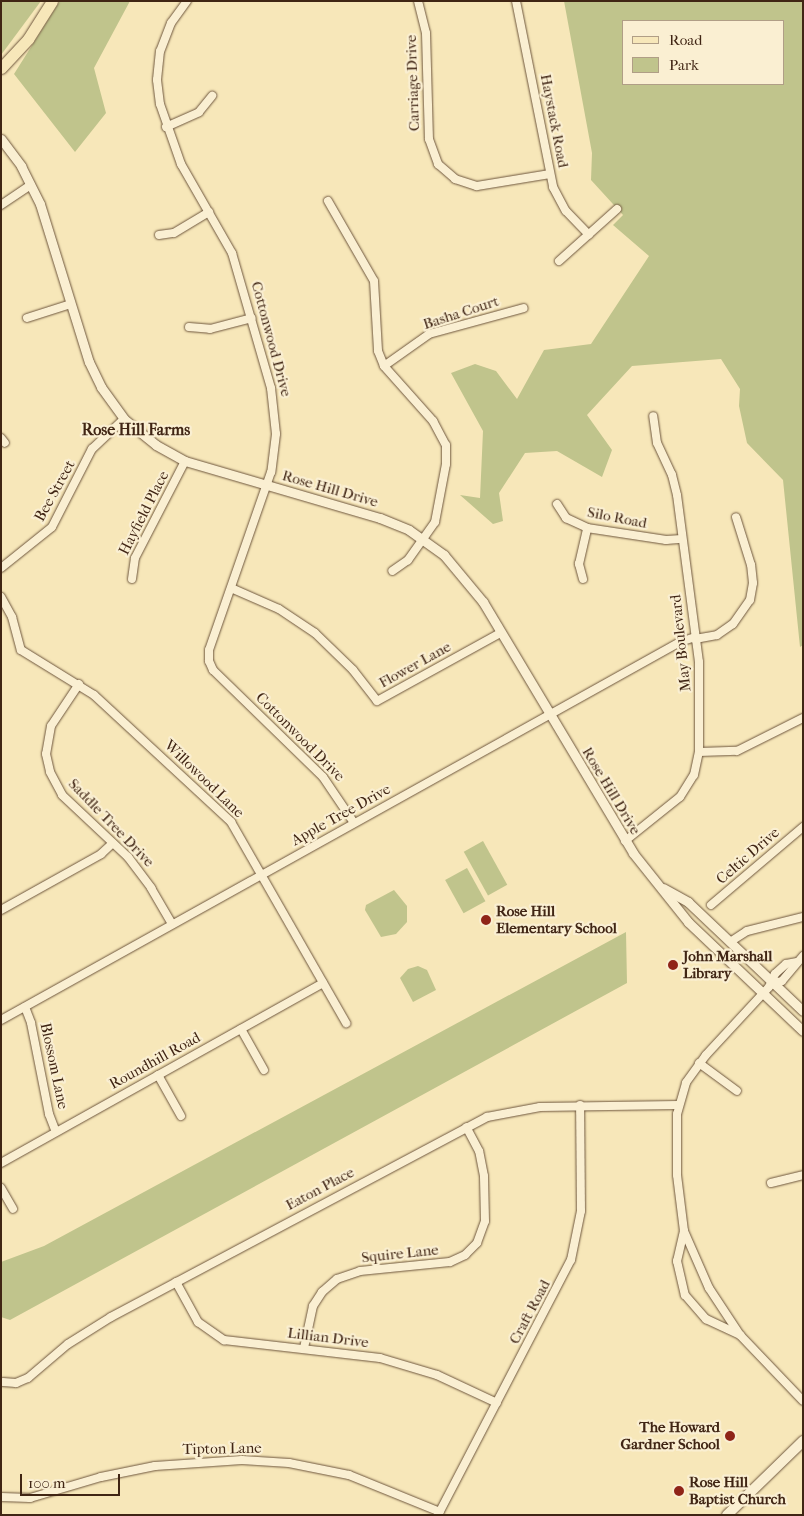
<!DOCTYPE html>
<style>
body{margin:0}
#map{position:relative;width:804px;height:1516px;overflow:hidden;background:#f7e7b9;font-family:"IM FELL French Canon",serif}
div>[style]{position:absolute}
[style*='--x']{left:calc(var(--x)*1px);top:calc(var(--y)*1px);width:calc(var(--w)*1px);rotate:calc(var(--a)*1deg)}
.green>*{inset:0;background:#c0c48c;transform-origin:0 0}
.roads{filter:drop-shadow(0 0 1px #6e563d) drop-shadow(0 0 1px #6e563d)}
.minor>*{height:8px;margin:-4px;padding:0 4px;transform-origin:4px;border-radius:4px;background:#faefd2}
.tertiary>*{height:9px;margin:-4.5px;padding:0 4.5px;transform-origin:4.5px;border-radius:4.5px;background:#faefd2}
.secondary>*{height:10px;margin:-5px;padding:0 5px;transform-origin:5px;border-radius:5px;background:#faefd2}
.primary>*{height:11px;margin:-5.5px;padding:0 5.5px;transform-origin:5.5px;border-radius:5.5px;background:#f7e7b9}
.dots>*{width:14px;height:14px;translate:-50% -50%;box-sizing:border-box;border:2px solid #faefd2;border-radius:50%}
span{translate:-50% -50%;white-space:nowrap;text-align:center;line-height:1.15;-webkit-text-stroke:4.5px #faefd2;paint-order:stroke}
.street-label{font-size:15px;color:#402514}
.poi-label{font-size:15px;color:#402514;font-weight:700}
.left{translate:0 -50%;text-align:left}
.right{translate:-100% -50%;text-align:right}
.neighbourhood-label{font-size:16px;color:#402514;font-weight:700}
.frame{position:absolute;inset:0;border:2px solid #402514;pointer-events:none}
.legend{position:absolute;left:622px;top:20px;width:162px;height:65px;box-sizing:border-box;background:#faefd2;border:1px solid #b09e86;margin:0;padding:6px 9px;list-style:none;font-size:15px;color:#402514}
.legend li{display:flex;align-items:center;gap:10px;height:25px}
.legend b{width:25px;border:1px solid #b09e86}
.scale{position:absolute;left:20px;top:1474px;width:100px;height:22px;box-sizing:border-box;border:2px solid #402514;border-top:0;padding-left:6px;font-size:15px;line-height:18px;white-space:nowrap;color:#402514;-webkit-text-stroke:4px #faefd2;paint-order:stroke}
</style>
<div id="map">
<div class="green">
<div style="clip-path:polygon(1px 1px,41px 1px,1px 55px)"></div>
<div style="clip-path:polygon(60px 1px,130px 1px,94px 68px,106px 113px,75px 152px,14px 74px)"></div>
<div style="clip-path:polygon(evenodd,564px 1px,803px 1px,803px 645px,800px 647px,783px 480px,747px 443px,739px 406px,740px 389px,721px 359px,632px 366px,587px 415px,612px 450px,602px 477px,557px 451px,525px 453px,499px 493px,503px 521px,493px 524px,460px 495px,480px 498px,483px 431px,451px 373px,475px 364px,496px 371px,517px 399px,544px 350px,591px 344px,649px 256px,613px 225px,623px 215px,591px 180px,592px 153px,564px 1px,623px 21px,783px 21px,783px 84px,623px 84px,623px 21px)"></div>
<div style="left:483px;top:841px;width:50px;height:22px;rotate:61deg"></div>
<div style="left:467px;top:868px;width:38px;height:25px;rotate:61deg"></div>
<div style="clip-path:polygon(394px 890px,407px 906px,407px 922px,396px 934px,381px 937px,365px 910px,366px 905px)"></div>
<div style="clip-path:polygon(626px 932px,627px 983px,10px 1320px,1px 1317px,1px 1262px,44px 1246px)"></div>
<div style="clip-path:polygon(418px 966px,427px 970px,436px 990px,413px 1002px,400px 978px,408px 969px)"></div>
</div>
<div class="roads">
<div class="minor">
<div style="--x:187;--y:1;--w:27;--a:126"></div>
<div style="--x:171;--y:23;--w:30;--a:111"></div>
<div style="--x:160;--y:51;--w:29;--a:96"></div>
<div style="--x:157;--y:80;--w:24;--a:83"></div>
<div style="--x:160;--y:104;--w:64;--a:70.7"></div>
<div style="--x:181;--y:164;--w:103;--a:60.2"></div>
<div style="--x:232;--y:253;--w:141;--a:73.9"></div>
<div style="--x:271;--y:388;--w:46;--a:83.8"></div>
<div style="--x:276;--y:434;--w:38;--a:97"></div>
<div style="--x:271;--y:472;--w:188;--a:109.2"></div>
<div style="--x:209;--y:650;--w:11;--a:90"></div>
<div style="--x:209;--y:661;--w:10;--a:66"></div>
<div style="--x:213;--y:670;--w:153;--a:44.2"></div>
<div style="--x:323;--y:777;--w:55;--a:56"></div>
<div style="--x:418;--y:1;--w:33;--a:76"></div>
<div style="--x:426;--y:33;--w:106;--a:88.4"></div>
<div style="--x:429;--y:139;--w:27;--a:70"></div>
<div style="--x:438;--y:164;--w:23;--a:41"></div>
<div style="--x:455;--y:179;--w:23;--a:18"></div>
<div style="--x:477;--y:186;--w:74;--a:-9.3"></div>
<div style="--x:516;--y:1;--w:190;--a:78.7"></div>
<div style="--x:553;--y:187;--w:27;--a:62"></div>
<div style="--x:566;--y:211;--w:33;--a:46"></div>
<div style="--x:166;--y:127;--w:36;--a:-24"></div>
<div style="--x:199;--y:112;--w:21;--a:-51"></div>
<div style="--x:328;--y:201;--w:92;--a:60.1"></div>
<div style="--x:374;--y:281;--w:70;--a:86.7"></div>
<div style="--x:378;--y:351;--w:16;--a:68"></div>
<div style="--x:384;--y:366;--w:74;--a:48.3"></div>
<div style="--x:433;--y:421;--w:27;--a:62"></div>
<div style="--x:446;--y:445;--w:19;--a:90"></div>
<div style="--x:446;--y:464;--w:59;--a:100.7"></div>
<div style="--x:435;--y:522;--w:47;--a:125.4"></div>
<div style="--x:408;--y:560;--w:19;--a:145"></div>
<div style="--x:1;--y:205;--w:36;--a:-34"></div>
<div style="--x:159;--y:235;--w:15;--a:-8"></div>
<div style="--x:174;--y:233;--w:41;--a:-31"></div>
<div style="--x:559;--y:261;--w:78;--a:-41.9"></div>
<div style="--x:27;--y:318;--w:46;--a:-17.7"></div>
<div style="--x:189;--y:327;--w:21;--a:5"></div>
<div style="--x:210;--y:329;--w:43;--a:-14.7"></div>
<div style="--x:384;--y:366;--w:55;--a:-35.4"></div>
<div style="--x:429;--y:334;--w:98;--a:-15.3"></div>
<div style="--x:1;--y:438;--w:6;--a:51"></div>
<div style="--x:557;--y:504;--w:17;--a:57"></div>
<div style="--x:566;--y:518;--w:23;--a:25"></div>
<div style="--x:587;--y:528;--w:80;--a:8.6"></div>
<div style="--x:666;--y:540;--w:16;--a:-4"></div>
<div style="--x:1;--y:568;--w:65;--a:-38.8"></div>
<div style="--x:52;--y:527;--w:88;--a:-62.9"></div>
<div style="--x:92;--y:449;--w:44;--a:-43.2"></div>
<div style="--x:132;--y:579;--w:21;--a:-82"></div>
<div style="--x:135;--y:558;--w:109;--a:-62.7"></div>
<div style="--x:583;--y:579;--w:16;--a:-105"></div>
<div style="--x:579;--y:564;--w:37;--a:-77"></div>
<div style="--x:231;--y:588;--w:52;--a:23.6"></div>
<div style="--x:279;--y:609;--w:43;--a:33.7"></div>
<div style="--x:315;--y:633;--w:53;--a:44.2"></div>
<div style="--x:353;--y:670;--w:39;--a:52"></div>
<div style="--x:377;--y:701;--w:141;--a:-28.9"></div>
<div style="--x:1;--y:597;--w:23;--a:61"></div>
<div style="--x:12;--y:617;--w:34;--a:75"></div>
<div style="--x:21;--y:650;--w:86;--a:31.7"></div>
<div style="--x:94;--y:695;--w:187;--a:42.8"></div>
<div style="--x:231;--y:822;--w:232;--a:60.2"></div>
<div style="--x:695;--y:639;--w:22;--a:-10"></div>
<div style="--x:717;--y:635;--w:19;--a:-35"></div>
<div style="--x:733;--y:624;--w:29;--a:-55"></div>
<div style="--x:750;--y:600;--w:17;--a:-80"></div>
<div style="--x:753;--y:583;--w:18;--a:-96"></div>
<div style="--x:751;--y:565;--w:50;--a:-107.4"></div>
<div style="--x:79;--y:684;--w:50;--a:123.7"></div>
<div style="--x:51;--y:726;--w:28;--a:100"></div>
<div style="--x:46;--y:754;--w:18;--a:77"></div>
<div style="--x:50;--y:772;--w:26;--a:62"></div>
<div style="--x:62;--y:795;--w:91;--a:43.2"></div>
<div style="--x:128;--y:857;--w:39;--a:53"></div>
<div style="--x:151;--y:888;--w:42;--a:59.7"></div>
<div style="--x:699;--y:752;--w:38;--a:-2"></div>
<div style="--x:737;--y:751;--w:74;--a:-26.6"></div>
<div style="--x:625;--y:841;--w:70;--a:-38.7"></div>
<div style="--x:680;--y:797;--w:26;--a:-58"></div>
<div style="--x:694;--y:775;--w:24;--a:-78"></div>
<div style="--x:699;--y:752;--w:90;--a:-90"></div>
<div style="--x:699;--y:662;--w:168;--a:-97.5"></div>
<div style="--x:677;--y:495;--w:21;--a:-104"></div>
<div style="--x:672;--y:475;--w:35;--a:-115"></div>
<div style="--x:657;--y:443;--w:27;--a:-98"></div>
<div style="--x:711;--y:905;--w:121;--a:-40.3"></div>
<div style="--x:1;--y:910;--w:115;--a:-29.2"></div>
<div style="--x:101;--y:854;--w:16;--a:-43"></div>
<div style="--x:730;--y:942;--w:20;--a:-33"></div>
<div style="--x:747;--y:931;--w:58;--a:-14"></div>
<div style="--x:797;--y:962;--w:11;--a:170"></div>
<div style="--x:786;--y:964;--w:15;--a:138"></div>
<div style="--x:775;--y:974;--w:14;--a:115"></div>
<div style="--x:769;--y:987;--w:93;--a:132.8"></div>
<div style="--x:706;--y:1055;--w:34;--a:126"></div>
<div style="--x:686;--y:1083;--w:32;--a:106"></div>
<div style="--x:677;--y:1114;--w:61;--a:90"></div>
<div style="--x:677;--y:1175;--w:56;--a:82.9"></div>
<div style="--x:684;--y:1231;--w:62;--a:66.3"></div>
<div style="--x:709;--y:1288;--w:56;--a:56.6"></div>
<div style="--x:740;--y:1335;--w:91;--a:46.3"></div>
<div style="--x:772;--y:983;--w:10;--a:-11"></div>
<div style="--x:782;--y:981;--w:33;--a:-50"></div>
<div style="--x:25;--y:1007;--w:17;--a:69"></div>
<div style="--x:31;--y:1023;--w:93;--a:78.8"></div>
<div style="--x:49;--y:1114;--w:19;--a:69"></div>
<div style="--x:1;--y:1020;--w:777;--a:-29.1"></div>
<div style="--x:680;--y:642;--w:16;--a:-18"></div>
<div style="--x:241;--y:1029;--w:47;--a:60.7"></div>
<div style="--x:699;--y:1063;--w:47;--a:36.4"></div>
<div style="--x:158;--y:1075;--w:47;--a:60.7"></div>
<div style="--x:1;--y:1163;--w:369;--a:-29.2"></div>
<div style="--x:771;--y:1183;--w:33;--a:-14"></div>
<div style="--x:1;--y:1188;--w:24;--a:60"></div>
<div style="--x:684;--y:1231;--w:31;--a:103"></div>
<div style="--x:677;--y:1261;--w:35;--a:77"></div>
<div style="--x:685;--y:1295;--w:32;--a:49"></div>
<div style="--x:706;--y:1319;--w:38;--a:25"></div>
<div style="--x:176;--y:1282;--w:46;--a:61.2"></div>
<div style="--x:198;--y:1322;--w:32;--a:35"></div>
<div style="--x:224;--y:1340;--w:157;--a:6.6"></div>
<div style="--x:380;--y:1358;--w:59;--a:16.6"></div>
<div style="--x:437;--y:1375;--w:66;--a:25"></div>
<div style="--x:304;--y:1348;--w:43;--a:-77.9"></div>
<div style="--x:313;--y:1306;--w:17;--a:-57"></div>
<div style="--x:322;--y:1292;--w:20;--a:-41"></div>
<div style="--x:337;--y:1279;--w:24;--a:-19"></div>
<div style="--x:360;--y:1271;--w:90;--a:-5.7"></div>
<div style="--x:450;--y:1262;--w:17;--a:-25"></div>
<div style="--x:465;--y:1255;--w:17;--a:-45"></div>
<div style="--x:477;--y:1243;--w:23;--a:-70"></div>
<div style="--x:485;--y:1221;--w:45;--a:-91.3"></div>
<div style="--x:484;--y:1176;--w:25;--a:-101"></div>
<div style="--x:479;--y:1151;--w:27;--a:-118"></div>
<div style="--x:3;--y:1382;--w:13;--a:4"></div>
<div style="--x:16;--y:1383;--w:13;--a:-23"></div>
<div style="--x:28;--y:1378;--w:52;--a:-40.4"></div>
<div style="--x:68;--y:1344;--w:51;--a:-32.1"></div>
<div style="--x:111;--y:1317;--w:426;--a:-28"></div>
<div style="--x:487;--y:1117;--w:54;--a:-10.7"></div>
<div style="--x:540;--y:1107;--w:138;--a:-0.8"></div>
<div style="--x:1;--y:1497;--w:29;--a:2"></div>
<div style="--x:30;--y:1498;--w:74;--a:-16.5"></div>
<div style="--x:101;--y:1477;--w:55;--a:-11.5"></div>
<div style="--x:155;--y:1466;--w:87;--a:-3.9"></div>
<div style="--x:242;--y:1460;--w:47;--a:3.7"></div>
<div style="--x:289;--y:1463;--w:61;--a:11.3"></div>
<div style="--x:349;--y:1475;--w:98;--a:22.1"></div>
<div style="--x:438;--y:1515;--w:288;--a:-62.5"></div>
<div style="--x:571;--y:1260;--w:50;--a:-78.5"></div>
<div style="--x:581;--y:1211;--w:106;--a:-90.5"></div>
</div>
<div class="tertiary">
<div style="--x:1;--y:139;--w:34;--a:53"></div>
<div style="--x:21;--y:166;--w:42;--a:63.4"></div>
<div style="--x:40;--y:204;--w:165;--a:72.8"></div>
<div style="--x:89;--y:362;--w:28;--a:64"></div>
<div style="--x:101;--y:387;--w:39;--a:54"></div>
<div style="--x:124;--y:419;--w:41;--a:39.1"></div>
<div style="--x:156;--y:445;--w:33;--a:29"></div>
<div style="--x:185;--y:461;--w:203;--a:16.3"></div>
<div style="--x:380;--y:518;--w:31;--a:22"></div>
<div style="--x:409;--y:530;--w:43;--a:35.5"></div>
<div style="--x:444;--y:555;--w:61;--a:50.3"></div>
<div style="--x:483;--y:602;--w:292;--a:59.1"></div>
<div style="--x:633;--y:853;--w:88;--a:51.4"></div>
<div style="--x:688;--y:922;--w:158;--a:43.5"></div>
<div style="--x:663;--y:888;--w:29;--a:29"></div>
<div style="--x:688;--y:902;--w:158;--a:43.5"></div>
</div>
<div class="secondary">
<div style="--x:727;--y:1515;--w:106;--a:-44.2"></div>
</div>
<div class="primary">
<div style="--x:1;--y:68;--w:40;--a:-47"></div>
<div style="--x:28;--y:39;--w:45;--a:-57.7"></div>
</div>
</div>
<div class="dots">
<div style="left:486px;top:920px;background:#8f2418"></div>
<div style="left:673px;top:965px;background:#8f2418"></div>
<div style="left:730px;top:1436px;background:#8f2418"></div>
<div style="left:679px;top:1491px;background:#8f2418"></div>
</div>
<div class="street-label">
<span style="left:413px;top:83px;rotate:-92deg">Carriage Drive</span>
<span style="left:554px;top:121px;rotate:79deg">Haystack Road</span>
<span style="left:461px;top:313px;rotate:-18deg">Basha Court</span>
<span style="left:271px;top:339px;rotate:75deg">Cottonwood Drive</span>
<span style="left:330px;top:489px;rotate:16deg">Rose Hill Drive</span>
<span style="left:55px;top:491px;rotate:-61deg">Bee Street</span>
<span style="left:144px;top:513px;rotate:-63deg">Hayfield Place</span>
<span style="left:617px;top:518px;rotate:11deg">Silo Road</span>
<span style="left:681px;top:643px;rotate:-96deg">May Boulevard</span>
<span style="left:415px;top:665px;rotate:-29deg">Flower Lane</span>
<span style="left:300px;top:737px;rotate:45deg">Cottonwood Drive</span>
<span style="left:204px;top:779px;rotate:44deg">Willowood Lane</span>
<span style="left:611px;top:791px;rotate:59deg">Rose Hill Drive</span>
<span style="left:341px;top:815px;rotate:-29deg">Apple Tree Drive</span>
<span style="left:111px;top:823px;rotate:46deg">Saddle Tree Drive</span>
<span style="left:748px;top:856px;rotate:-41deg">Celtic Drive</span>
<span style="left:155px;top:1061px;rotate:-29deg">Roundhill Road</span>
<span style="left:54px;top:1066px;rotate:78deg">Blossom Lane</span>
<span style="left:320px;top:1189px;rotate:-28deg">Eaton Place</span>
<span style="left:400px;top:1254px;rotate:-6deg">Squire Lane</span>
<span style="left:530px;top:1312px;rotate:-62deg">Craft Road</span>
<span style="left:328px;top:1338px;rotate:7deg">Lillian Drive</span>
<span style="left:222px;top:1449px;rotate:-1deg">Tipton Lane</span>
</div>
<div class="poi-label">
<span class="left" style="left:496px;top:920px">Rose Hill<br>Elementary School</span>
<span class="left" style="left:683px;top:965px">John Marshall<br>Library</span>
<span class="right" style="left:720px;top:1436px">The Howard<br>Gardner School</span>
<span class="left" style="left:689px;top:1491px">Rose Hill<br>Baptist Church</span>
</div>
<div class="neighbourhood-label">
<span style="left:136px;top:430px">Rose Hill Farms</span>
</div>
<div class="frame"></div>
<ul class="legend">
<li><b style="height:6px;background:#f7e7b9"></b>Road</li>
<li><b style="height:14px;background:#c0c48c"></b>Park</li>
</ul>
<div class="scale">100 m</div>
</div>
